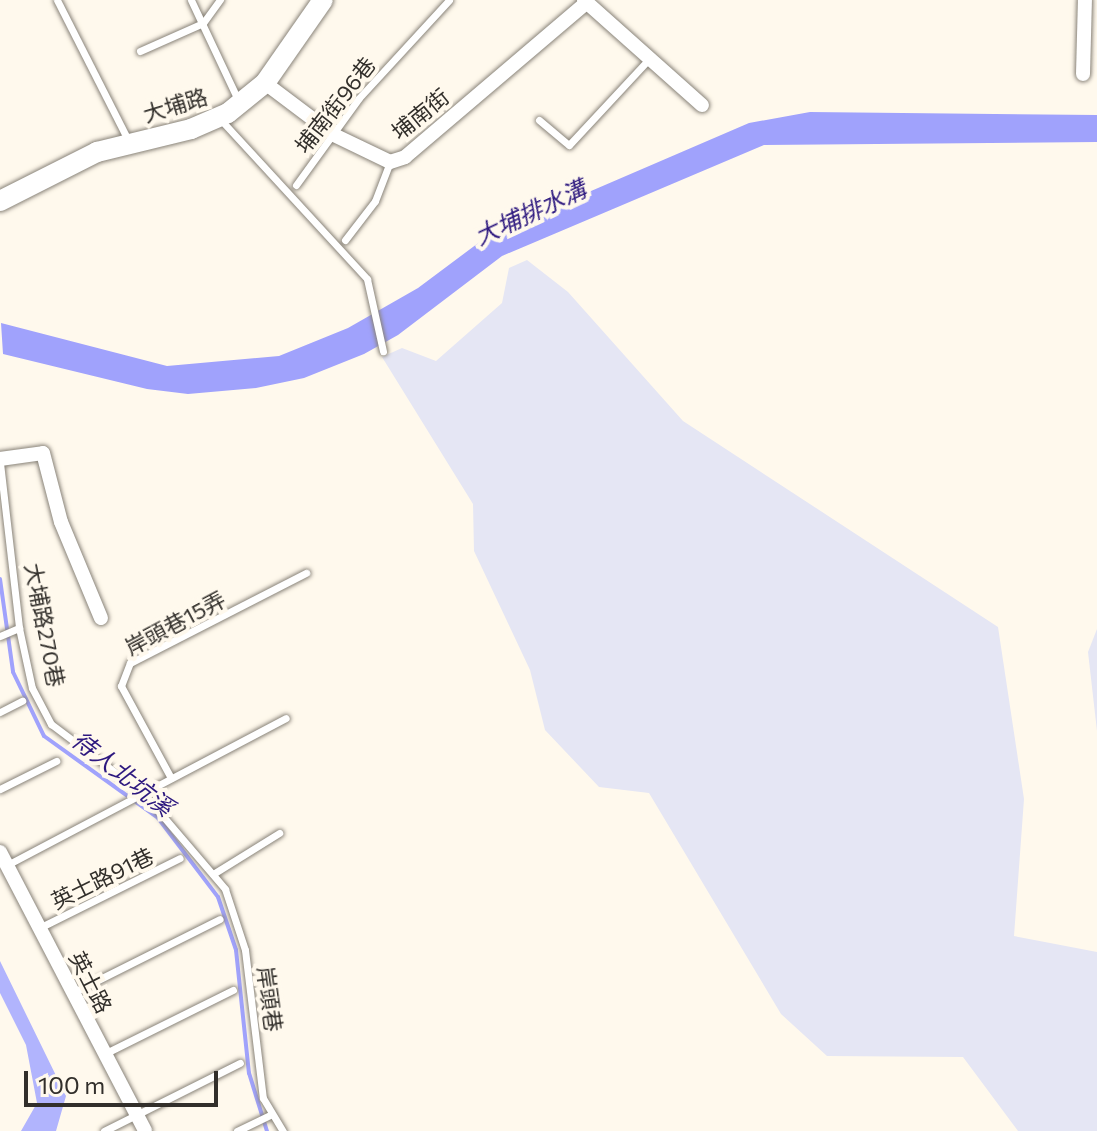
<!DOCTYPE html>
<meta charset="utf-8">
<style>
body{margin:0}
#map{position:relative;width:1097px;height:1131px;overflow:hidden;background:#fff9ed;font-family:Commissioner,"Noto Sans TC",sans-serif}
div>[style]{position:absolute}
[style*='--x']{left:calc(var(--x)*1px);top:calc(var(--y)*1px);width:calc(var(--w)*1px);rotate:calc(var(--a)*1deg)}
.green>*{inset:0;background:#e5e6f4}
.forest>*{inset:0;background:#b1b4fd}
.water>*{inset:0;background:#a0a2fc}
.stream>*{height:4px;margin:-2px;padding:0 2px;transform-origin:2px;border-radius:2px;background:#a0a2fc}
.roads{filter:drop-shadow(0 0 2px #898379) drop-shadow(0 0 2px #898379)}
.service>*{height:7px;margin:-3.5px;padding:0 3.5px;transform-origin:3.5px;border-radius:3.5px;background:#fff}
.minor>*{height:14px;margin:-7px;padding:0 7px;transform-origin:7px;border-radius:7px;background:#fff}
.secondary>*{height:20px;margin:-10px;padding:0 10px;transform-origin:10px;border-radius:10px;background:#fff}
span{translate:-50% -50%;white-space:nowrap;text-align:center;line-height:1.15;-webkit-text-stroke:8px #fff9ed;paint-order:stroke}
.street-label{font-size:22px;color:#322f2b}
.water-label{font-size:24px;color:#2d187f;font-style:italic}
.scale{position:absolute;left:24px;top:1071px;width:194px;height:36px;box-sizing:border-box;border:4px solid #322f2b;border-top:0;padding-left:10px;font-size:24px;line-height:28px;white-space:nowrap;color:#322f2b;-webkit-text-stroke:6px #fff9ed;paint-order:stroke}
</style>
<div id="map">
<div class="green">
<div style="clip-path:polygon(527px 260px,568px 292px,683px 421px,998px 627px,1024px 799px,1014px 936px,1097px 952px,1097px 1131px,1018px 1131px,963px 1057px,827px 1056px,781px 1014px,649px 793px,599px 787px,545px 730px,530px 670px,474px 551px,473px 504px,382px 357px,402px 348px,436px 361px,502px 303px,509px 268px)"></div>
<div style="clip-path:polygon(1097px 629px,1097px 731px,1088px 652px)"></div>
</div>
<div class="forest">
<div style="clip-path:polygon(0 961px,66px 1096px,56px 1131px,21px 1131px,37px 1103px,26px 1045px,0 993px)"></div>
</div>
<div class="water">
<div style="clip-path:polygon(810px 112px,1097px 115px,1097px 142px,764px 145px,502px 256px,398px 335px,364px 354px,304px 378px,256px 388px,188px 394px,147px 389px,3px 354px,1px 323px,167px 366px,279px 356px,348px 328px,418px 288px,489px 235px,749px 123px)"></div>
</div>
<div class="stream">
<div style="--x:0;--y:579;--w:94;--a:82"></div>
<div style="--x:13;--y:672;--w:71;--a:64.2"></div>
<div style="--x:44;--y:736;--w:140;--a:35.7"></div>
<div style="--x:158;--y:818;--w:99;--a:52.8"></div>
<div style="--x:218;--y:897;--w:56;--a:71.2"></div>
<div style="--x:236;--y:950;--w:124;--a:84"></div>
<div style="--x:249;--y:1073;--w:61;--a:72.8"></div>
</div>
<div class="roads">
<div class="service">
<div style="--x:57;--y:0;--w:157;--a:63.1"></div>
<div style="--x:191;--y:0;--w:113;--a:64.8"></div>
<div style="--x:140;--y:51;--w:69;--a:-24"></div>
<div style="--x:203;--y:23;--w:29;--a:-54"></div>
<div style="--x:221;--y:120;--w:216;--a:47.4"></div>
<div style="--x:367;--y:279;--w:74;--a:77.5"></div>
<div style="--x:539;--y:120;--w:39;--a:40"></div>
<div style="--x:569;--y:145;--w:117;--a:-47.1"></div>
<div style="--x:296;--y:185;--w:107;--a:-54.1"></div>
<div style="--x:359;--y:98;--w:133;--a:-47.4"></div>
<div style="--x:345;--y:240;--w:49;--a:-52.4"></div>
<div style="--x:375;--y:201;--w:42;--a:-69"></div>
<div style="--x:0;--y:463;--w:166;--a:83.4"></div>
<div style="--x:19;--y:628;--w:61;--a:77.8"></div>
<div style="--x:32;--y:688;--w:41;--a:62.2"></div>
<div style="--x:51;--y:724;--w:116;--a:37"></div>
<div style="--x:144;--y:794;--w:125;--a:49.5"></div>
<div style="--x:225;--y:889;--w:64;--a:71.8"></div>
<div style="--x:245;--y:950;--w:149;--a:83.1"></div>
<div style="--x:263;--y:1098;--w:39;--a:59"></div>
<div style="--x:0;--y:636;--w:21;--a:-23"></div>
<div style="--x:0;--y:712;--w:25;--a:-27"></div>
<div style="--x:171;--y:778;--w:105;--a:-118.5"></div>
<div style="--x:121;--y:686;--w:25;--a:-69"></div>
<div style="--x:130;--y:663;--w:198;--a:-27.1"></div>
<div style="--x:0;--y:789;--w:63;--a:-26.6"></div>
<div style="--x:7;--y:865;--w:315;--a:-27.8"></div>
<div style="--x:213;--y:874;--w:78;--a:-31.8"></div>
<div style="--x:39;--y:928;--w:157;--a:-26.4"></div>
<div style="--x:72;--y:993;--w:165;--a:-26.6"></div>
<div style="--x:104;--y:1054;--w:144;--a:-26.4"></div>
<div style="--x:104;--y:1131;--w:152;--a:-26.6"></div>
<div style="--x:237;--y:1131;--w:37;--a:-26"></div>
</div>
<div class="minor">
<div style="--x:584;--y:0;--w:158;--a:41.7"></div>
<div style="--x:1083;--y:74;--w:74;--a:-88.5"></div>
<div style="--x:265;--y:83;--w:86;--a:37"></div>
<div style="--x:334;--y:135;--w:62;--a:25.7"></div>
<div style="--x:390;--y:162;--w:16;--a:-18"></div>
<div style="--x:405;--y:157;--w:239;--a:-40.4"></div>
<div style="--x:0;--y:459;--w:43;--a:-7.9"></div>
<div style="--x:43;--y:453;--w:71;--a:75.4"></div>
<div style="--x:61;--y:522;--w:104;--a:67.4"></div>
<div style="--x:0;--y:852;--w:314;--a:62.5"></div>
</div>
<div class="secondary">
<div style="--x:0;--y:201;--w:109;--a:-26.8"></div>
<div style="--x:97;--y:152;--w:97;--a:-13.7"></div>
<div style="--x:191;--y:129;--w:40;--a:-23.4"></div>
<div style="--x:228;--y:113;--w:48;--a:-39"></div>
<div style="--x:265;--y:83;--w:101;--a:-55.1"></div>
</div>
</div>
<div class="street-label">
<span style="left:175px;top:105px;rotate:-17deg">大埔路</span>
<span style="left:335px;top:105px;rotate:-52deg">埔南街96巷</span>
<span style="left:420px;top:114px;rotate:-39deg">埔南街</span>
<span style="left:175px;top:623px;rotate:-28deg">岸頭巷15弄</span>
<span style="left:45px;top:625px;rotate:79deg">大埔路270巷</span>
<span style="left:102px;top:878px;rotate:-26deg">英士路91巷</span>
<span style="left:91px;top:982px;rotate:63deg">英士路</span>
<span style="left:270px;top:999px;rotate:82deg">岸頭巷</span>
</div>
<div class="water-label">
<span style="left:530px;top:212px;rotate:-25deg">大埔排水溝</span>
<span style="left:123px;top:773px;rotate:38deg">待人北坑溪</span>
</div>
<div class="scale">100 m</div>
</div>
